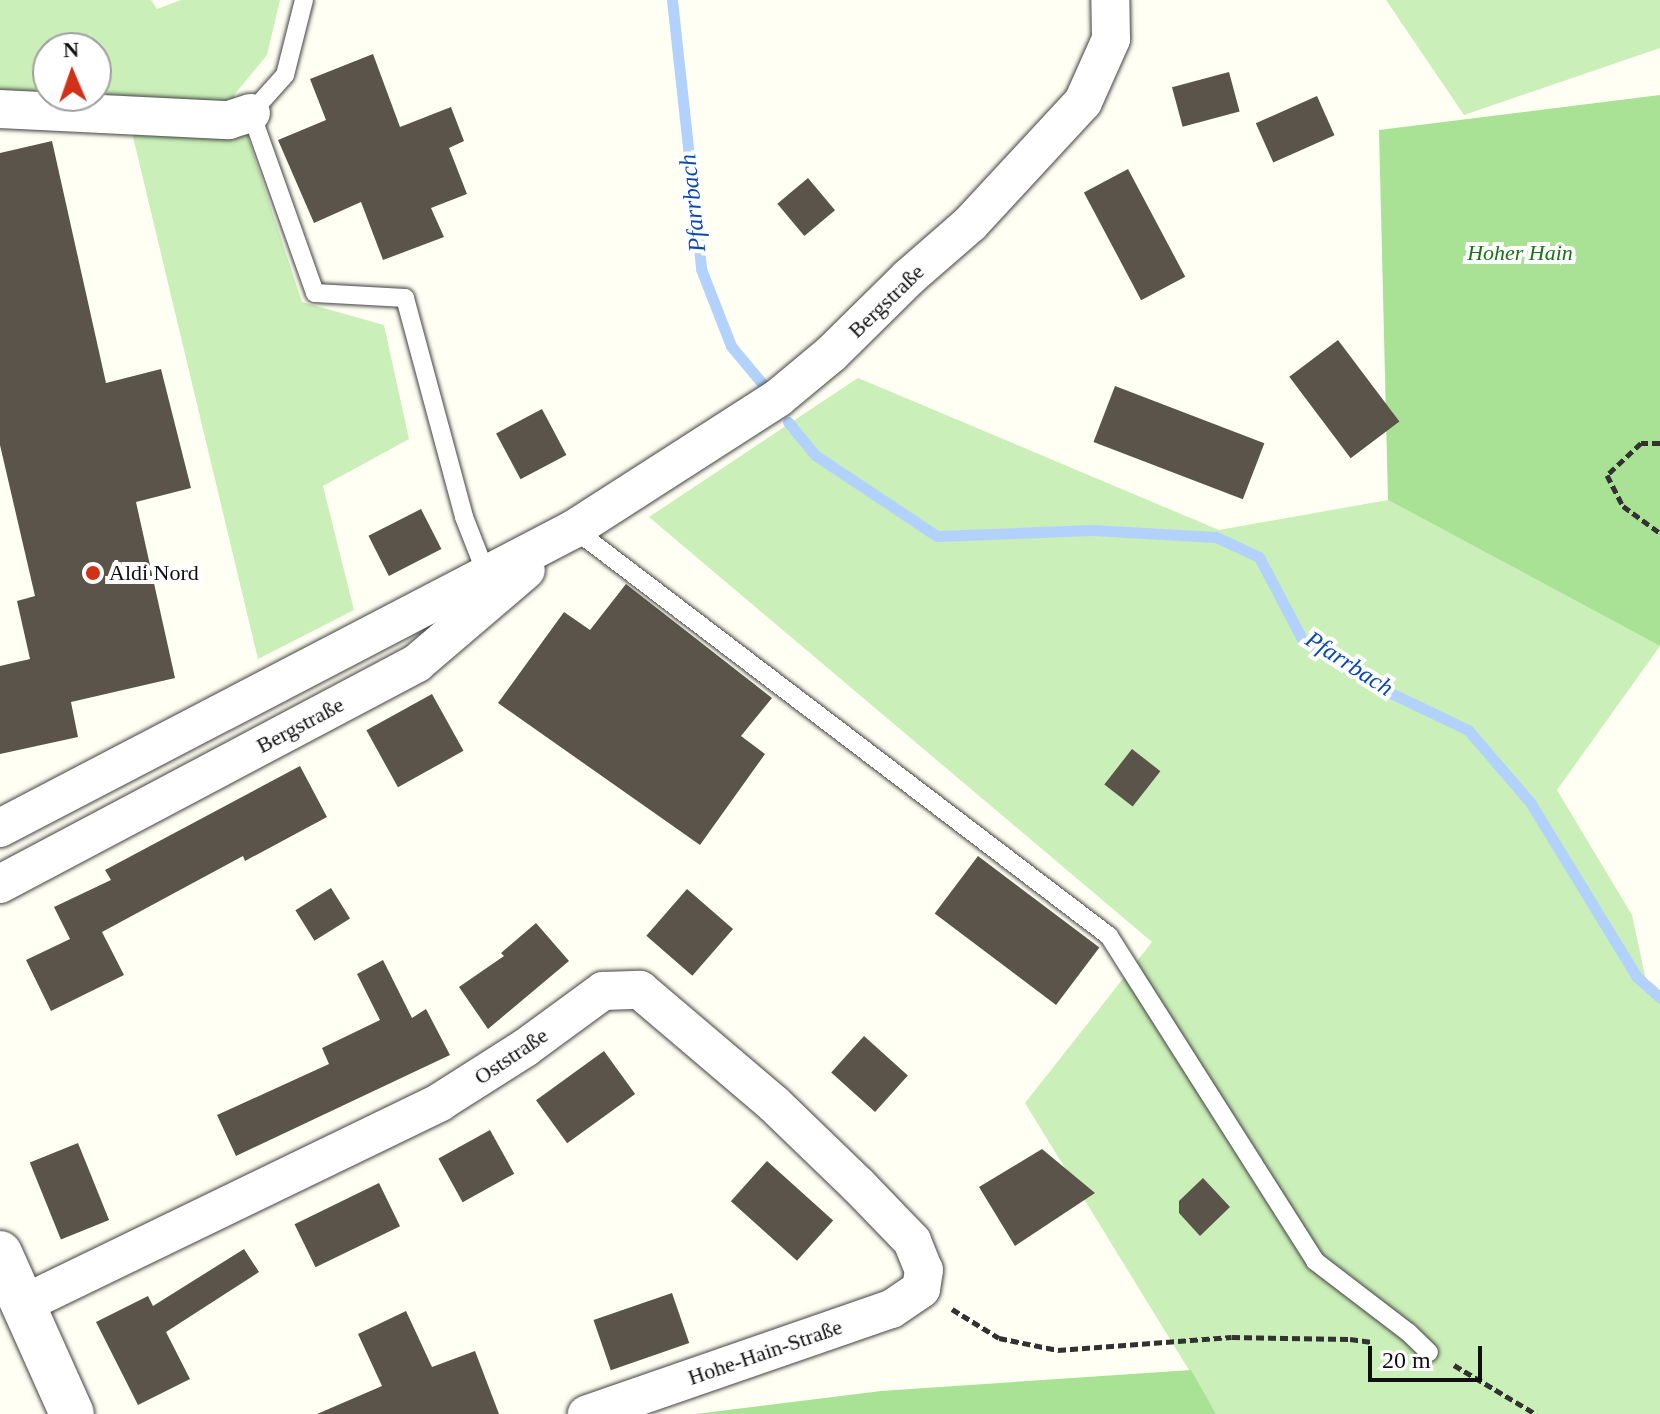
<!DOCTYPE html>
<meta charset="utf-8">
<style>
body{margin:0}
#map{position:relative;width:1660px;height:1414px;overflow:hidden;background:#fffff3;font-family:"Times New Roman",serif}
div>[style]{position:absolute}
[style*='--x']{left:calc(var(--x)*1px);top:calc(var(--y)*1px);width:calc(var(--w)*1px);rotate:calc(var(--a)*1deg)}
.green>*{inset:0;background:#caefb8}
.forest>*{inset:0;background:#a9e195}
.stream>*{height:11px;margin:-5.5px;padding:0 5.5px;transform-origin:5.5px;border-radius:5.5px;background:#b2d2fd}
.building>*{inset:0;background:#5a544b;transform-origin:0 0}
.path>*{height:5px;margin-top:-2.5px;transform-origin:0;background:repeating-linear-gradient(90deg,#323232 0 8px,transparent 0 12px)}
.roads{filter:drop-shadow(0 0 2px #434343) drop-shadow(0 0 2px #434343)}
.service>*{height:18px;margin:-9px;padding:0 9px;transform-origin:9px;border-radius:9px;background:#fff}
.minor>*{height:38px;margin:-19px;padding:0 19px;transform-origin:19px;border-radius:19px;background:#fff}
.tertiary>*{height:44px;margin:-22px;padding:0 22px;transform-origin:22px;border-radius:22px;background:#fff}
.dots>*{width:22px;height:22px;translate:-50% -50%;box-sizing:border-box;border:4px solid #fff;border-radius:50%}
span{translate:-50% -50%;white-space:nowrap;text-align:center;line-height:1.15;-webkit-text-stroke:8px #fff;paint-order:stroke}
.park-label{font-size:22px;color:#197118;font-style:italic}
.street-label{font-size:22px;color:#101010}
.poi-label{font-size:22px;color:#101010}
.left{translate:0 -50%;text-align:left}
.water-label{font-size:24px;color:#0a49b2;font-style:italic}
.north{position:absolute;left:32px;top:32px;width:80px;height:80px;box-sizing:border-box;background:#fff;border:2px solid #9f9f9f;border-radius:50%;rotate:358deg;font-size:22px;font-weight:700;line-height:32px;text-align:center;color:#101010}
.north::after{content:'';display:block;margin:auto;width:28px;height:36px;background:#d13217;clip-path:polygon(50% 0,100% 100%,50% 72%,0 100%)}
.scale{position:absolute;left:1368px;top:1346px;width:114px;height:36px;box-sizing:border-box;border:4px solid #101010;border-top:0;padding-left:10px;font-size:24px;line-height:28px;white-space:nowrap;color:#101010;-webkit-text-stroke:6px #fff;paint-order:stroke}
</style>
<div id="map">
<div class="green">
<div style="clip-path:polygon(0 0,151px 0,157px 9px,181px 0,280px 0,267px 55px,234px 95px,302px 302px,384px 325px,409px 439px,323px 486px,354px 610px,258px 659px,123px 95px,96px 96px,96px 48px,48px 48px,48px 95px,0 92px)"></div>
<div style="clip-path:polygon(1386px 0,1660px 0,1660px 48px,1464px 115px)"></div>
<div style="clip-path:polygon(858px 378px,1219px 530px,1388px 500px,1660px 646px,1557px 790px,1632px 915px,1646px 980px,1660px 992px,1660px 1414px,1216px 1414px,1025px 1103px,1152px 942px,649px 517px)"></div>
</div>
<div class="forest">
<div style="clip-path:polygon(1660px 95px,1660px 646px,1388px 500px,1379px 130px)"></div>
<div style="clip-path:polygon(1191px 1370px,1216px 1414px,696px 1414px,881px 1391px)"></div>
</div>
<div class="stream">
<div style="--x:672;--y:0;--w:271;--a:83.8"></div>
<div style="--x:701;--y:269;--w:83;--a:68.7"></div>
<div style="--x:731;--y:346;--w:55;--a:50.2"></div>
<div style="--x:788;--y:422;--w:43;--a:50.7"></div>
<div style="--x:815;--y:455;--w:146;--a:33.6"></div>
<div style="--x:937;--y:536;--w:155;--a:-2.2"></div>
<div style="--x:1092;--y:530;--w:124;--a:3.2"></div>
<div style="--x:1216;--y:537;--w:47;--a:24.9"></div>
<div style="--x:1259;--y:557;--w:93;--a:62.3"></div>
<div style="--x:1302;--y:639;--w:81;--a:32.9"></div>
<div style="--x:1370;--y:683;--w:109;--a:25.6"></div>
<div style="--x:1468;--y:730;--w:95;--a:49.3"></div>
<div style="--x:1530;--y:802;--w:205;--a:58.6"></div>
<div style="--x:1637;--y:977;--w:31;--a:42"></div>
</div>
<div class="building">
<div style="clip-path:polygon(373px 54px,400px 127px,451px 107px,464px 141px,449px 148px,467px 194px,431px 208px,444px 237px,383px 260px,361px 202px,314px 223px,278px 140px,326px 120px,310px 79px)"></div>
<div style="left:1229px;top:72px;width:41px;height:59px;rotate:75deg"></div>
<div style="left:1317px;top:96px;width:43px;height:67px;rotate:66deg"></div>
<div style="clip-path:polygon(52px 141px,106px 383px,161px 369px,191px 488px,136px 502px,175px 678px,71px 702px,78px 737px,0 754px,0 666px,30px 659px,17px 601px,35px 596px,0 445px,0 153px)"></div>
<div style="left:1128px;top:169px;width:122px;height:50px;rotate:62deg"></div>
<div style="left:808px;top:178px;width:42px;height:40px;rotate:50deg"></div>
<div style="left:1338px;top:340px;width:102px;height:61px;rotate:53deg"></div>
<div style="left:1115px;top:386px;width:160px;height:60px;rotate:21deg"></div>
<div style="left:542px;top:409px;width:52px;height:52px;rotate:62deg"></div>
<div style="left:421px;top:509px;width:45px;height:59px;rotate:63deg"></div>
<div style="clip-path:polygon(626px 584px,772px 698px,741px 736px,765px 754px,700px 845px,498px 703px,564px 612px,590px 630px)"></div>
<div style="left:432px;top:694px;width:65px;height:75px;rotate:61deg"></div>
<div style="left:1132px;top:749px;width:36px;height:45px;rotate:38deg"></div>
<div style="clip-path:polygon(300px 766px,327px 817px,245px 861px,243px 856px,102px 932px,124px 975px,51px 1011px,26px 960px,70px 939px,54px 907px,111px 880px,105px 870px)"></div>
<div style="left:978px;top:856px;width:152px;height:72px;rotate:37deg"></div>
<div style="left:331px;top:888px;width:36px;height:42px;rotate:58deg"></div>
<div style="left:687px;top:889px;width:61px;height:62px;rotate:41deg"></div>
<div style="clip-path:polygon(536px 923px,569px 961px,488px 1029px,459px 987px,504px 956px,501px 953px)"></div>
<div style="clip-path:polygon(383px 960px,412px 1018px,426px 1009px,450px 1055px,236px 1156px,217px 1115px,329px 1064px,322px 1048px,380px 1020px,357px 974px)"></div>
<div style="left:864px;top:1036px;width:59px;height:49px;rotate:42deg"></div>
<div style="left:604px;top:1051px;width:53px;height:84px;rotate:54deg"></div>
<div style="left:490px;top:1130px;width:50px;height:59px;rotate:61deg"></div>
<div style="left:78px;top:1143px;width:83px;height:52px;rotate:68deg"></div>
<div style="clip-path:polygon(1042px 1149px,1095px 1193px,1015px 1246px,979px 1187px)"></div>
<div style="left:767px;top:1161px;width:89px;height:54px;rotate:42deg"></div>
<div style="clip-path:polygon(1203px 1178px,1230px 1207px,1200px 1236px,1179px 1213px,1179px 1201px)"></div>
<div style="left:379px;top:1183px;width:48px;height:94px;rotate:64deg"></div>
<div style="clip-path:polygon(244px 1249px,259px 1272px,166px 1332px,190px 1379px,138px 1405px,96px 1322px,148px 1296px,153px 1306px)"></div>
<div style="left:672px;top:1293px;width:53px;height:83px;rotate:71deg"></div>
<div style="clip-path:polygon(406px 1311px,432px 1367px,475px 1351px,499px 1414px,317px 1414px,382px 1386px,358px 1334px)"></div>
</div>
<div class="path">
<div style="--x:1660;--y:443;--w:19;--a:180"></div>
<div style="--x:1641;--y:443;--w:47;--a:136.7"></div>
<div style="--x:1607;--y:475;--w:35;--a:63"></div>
<div style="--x:1623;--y:506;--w:46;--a:36.1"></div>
<div style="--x:952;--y:1309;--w:55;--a:31.7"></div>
<div style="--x:999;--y:1338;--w:60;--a:11.5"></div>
<div style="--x:1058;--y:1350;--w:174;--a:-4.3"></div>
<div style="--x:1232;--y:1337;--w:118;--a:1"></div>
<div style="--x:1350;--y:1339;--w:22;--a:8"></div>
<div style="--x:1454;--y:1365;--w:96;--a:30.9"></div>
</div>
<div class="roads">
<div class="service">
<div style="--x:304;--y:0;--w:77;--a:104.2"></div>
<div style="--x:285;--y:75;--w:51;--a:131.8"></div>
<div style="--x:251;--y:113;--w:191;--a:70.4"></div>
<div style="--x:315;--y:293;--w:90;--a:3.2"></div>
<div style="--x:405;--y:298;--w:227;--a:74.9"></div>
<div style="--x:464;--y:517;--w:60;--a:68.6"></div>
<div style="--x:574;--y:529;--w:672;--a:37.26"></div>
<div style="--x:1109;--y:936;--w:385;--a:57.6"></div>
<div style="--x:1315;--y:1261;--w:117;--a:37.4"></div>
<div style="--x:1408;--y:1332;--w:29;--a:44"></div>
</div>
<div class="minor">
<div style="--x:0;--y:109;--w:229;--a:2.8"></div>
<div style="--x:229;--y:120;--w:23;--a:-18"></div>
<div style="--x:0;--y:828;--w:647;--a:-27.52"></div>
<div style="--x:574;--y:529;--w:242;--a:-32.7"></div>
<div style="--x:778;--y:398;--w:69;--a:-39.7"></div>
<div style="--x:831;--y:354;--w:110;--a:-44.6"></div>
<div style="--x:909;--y:277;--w:81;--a:-41"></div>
<div style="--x:970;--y:224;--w:166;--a:-47.2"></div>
<div style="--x:1083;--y:102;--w:69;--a:-66"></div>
<div style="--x:1111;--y:39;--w:39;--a:-91"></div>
<div style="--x:0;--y:884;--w:472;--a:-27.9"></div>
<div style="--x:417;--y:663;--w:143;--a:-40.5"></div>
<div style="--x:21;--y:1305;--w:466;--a:-25.8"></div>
<div style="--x:440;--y:1102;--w:101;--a:-32.4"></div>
<div style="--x:525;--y:1048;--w:97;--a:-36.2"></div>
<div style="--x:603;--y:991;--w:37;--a:-2"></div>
<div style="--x:640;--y:990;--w:176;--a:40.4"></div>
<div style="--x:774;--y:1104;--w:117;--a:44"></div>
<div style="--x:858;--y:1185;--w:78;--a:46"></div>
<div style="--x:912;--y:1241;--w:31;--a:68"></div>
<div style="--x:924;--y:1270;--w:19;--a:99"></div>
<div style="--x:921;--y:1289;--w:36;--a:146"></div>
<div style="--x:891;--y:1309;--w:322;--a:160.9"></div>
</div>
<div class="tertiary">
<div style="--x:0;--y:1253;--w:176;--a:65.9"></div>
</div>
</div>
<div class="dots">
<div style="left:93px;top:573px;background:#d13217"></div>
</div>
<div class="park-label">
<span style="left:1520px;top:253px">Hoher Hain</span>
</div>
<div class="street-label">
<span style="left:886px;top:301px;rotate:-44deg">Bergstraße</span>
<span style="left:300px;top:725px;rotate:-28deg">Bergstraße</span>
<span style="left:511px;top:1056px;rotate:-34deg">Oststraße</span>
<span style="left:765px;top:1352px;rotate:-19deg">Hohe-Hain-Straße</span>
</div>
<div class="poi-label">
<span class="left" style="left:109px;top:573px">Aldi Nord</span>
</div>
<div class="water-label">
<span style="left:693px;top:203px;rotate:-96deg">Pfarrbach</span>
<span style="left:1349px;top:664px;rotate:33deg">Pfarrbach</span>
</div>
<div class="north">N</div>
<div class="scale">20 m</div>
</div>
